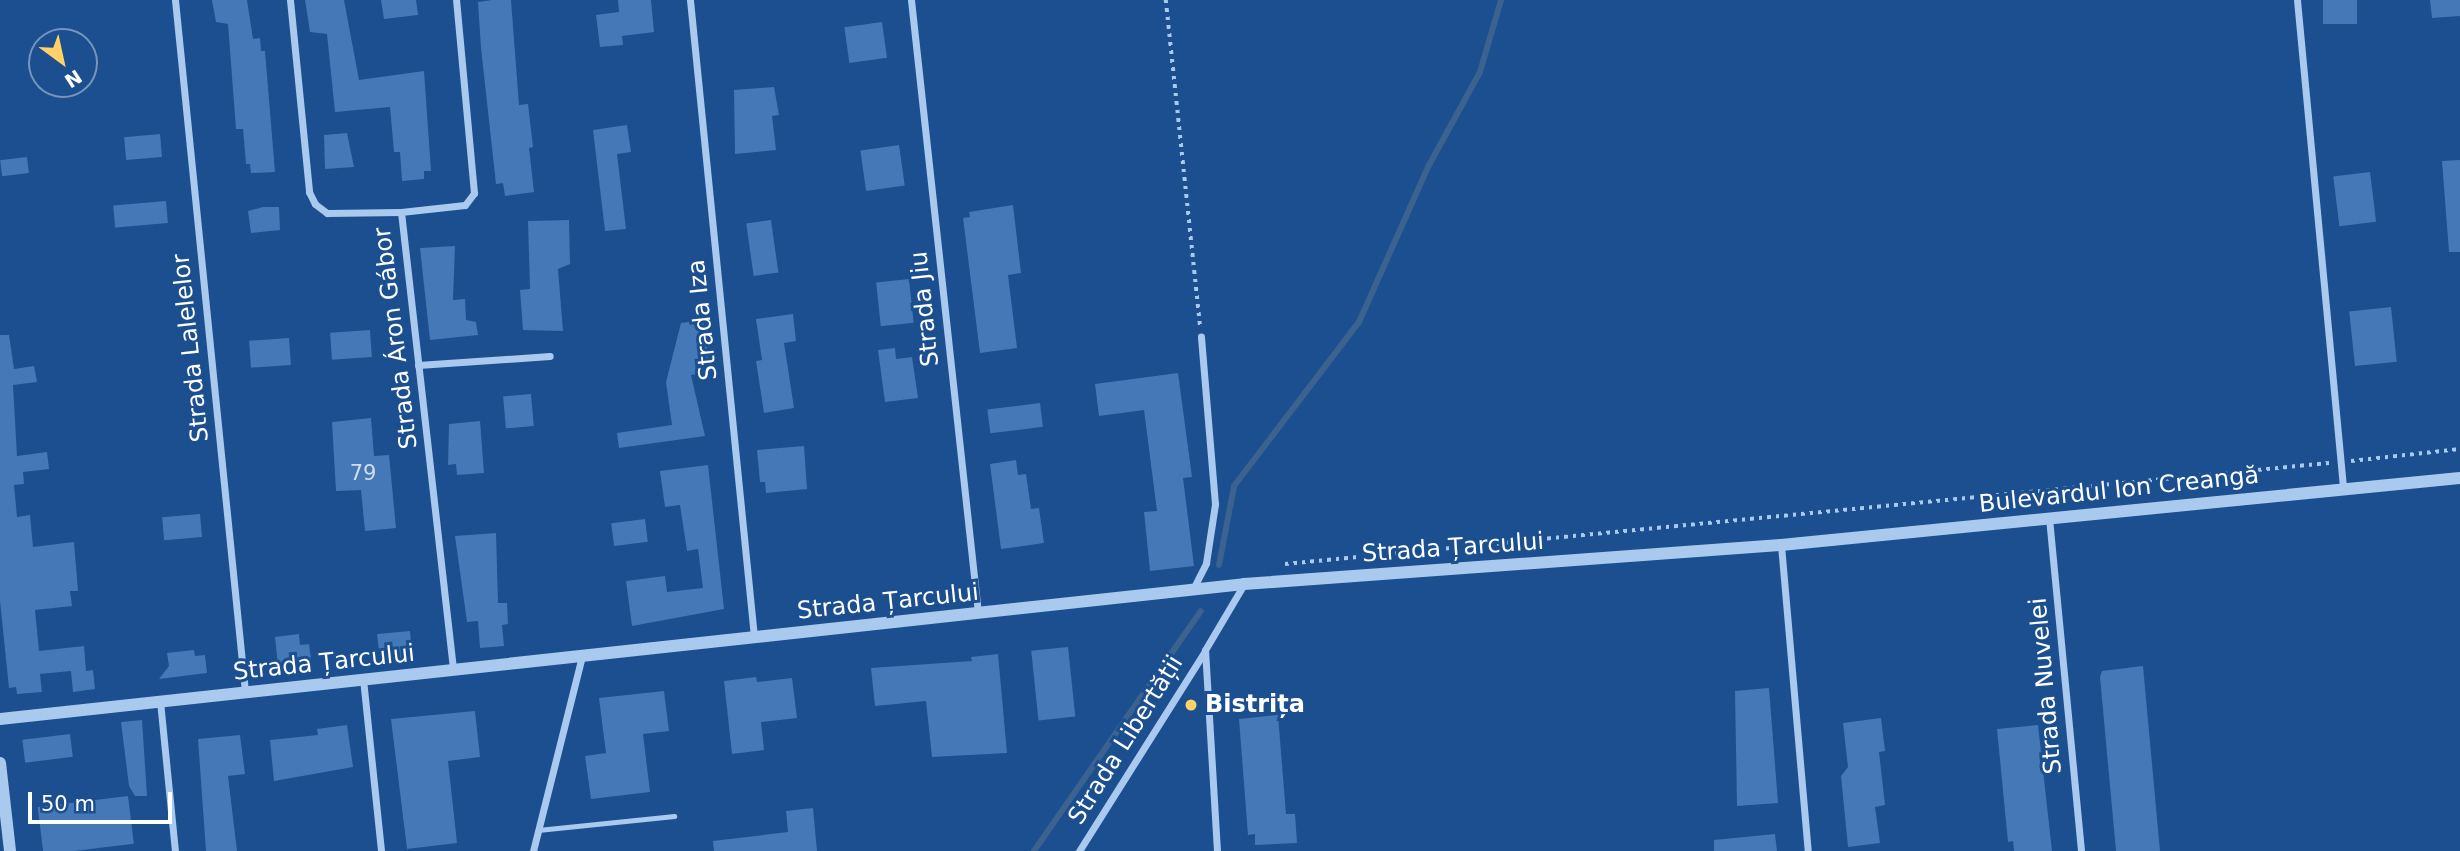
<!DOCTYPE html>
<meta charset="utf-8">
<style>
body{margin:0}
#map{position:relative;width:2460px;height:851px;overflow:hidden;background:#1b4f8f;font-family:"DejaVu Sans",sans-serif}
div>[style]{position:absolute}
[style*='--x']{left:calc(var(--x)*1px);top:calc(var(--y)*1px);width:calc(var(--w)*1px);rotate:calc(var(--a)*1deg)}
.stream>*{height:6px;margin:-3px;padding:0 3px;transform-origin:3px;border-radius:3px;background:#3c6290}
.building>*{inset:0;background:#4478b7;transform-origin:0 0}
.path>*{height:3.5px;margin-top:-1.75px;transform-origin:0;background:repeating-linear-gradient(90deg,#a9c9ee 0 3.5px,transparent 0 8.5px)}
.service>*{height:5px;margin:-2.5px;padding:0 2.5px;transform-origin:2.5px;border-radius:2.5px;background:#a9c9ee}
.minor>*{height:7px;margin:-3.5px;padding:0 3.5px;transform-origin:3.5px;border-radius:3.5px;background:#a9c9ee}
.tertiary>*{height:12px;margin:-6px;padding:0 6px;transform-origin:6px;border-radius:6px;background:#a9c9ee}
.dots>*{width:19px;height:19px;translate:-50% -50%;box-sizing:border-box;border:4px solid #1b4f8f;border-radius:50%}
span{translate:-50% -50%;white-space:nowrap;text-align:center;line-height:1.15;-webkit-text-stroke:6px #1b4f8f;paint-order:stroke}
.number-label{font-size:21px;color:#d0dded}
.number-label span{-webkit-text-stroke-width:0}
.street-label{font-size:24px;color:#fff}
.poi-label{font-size:24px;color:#fff;font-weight:700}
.left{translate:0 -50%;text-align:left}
.north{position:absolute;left:28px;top:28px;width:70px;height:70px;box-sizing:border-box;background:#1b4f8f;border:2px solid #7695bc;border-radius:50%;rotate:147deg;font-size:19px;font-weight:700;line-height:28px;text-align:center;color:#fff}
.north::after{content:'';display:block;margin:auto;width:24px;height:32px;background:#ffd166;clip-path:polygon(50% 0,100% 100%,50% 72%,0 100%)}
.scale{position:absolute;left:28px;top:792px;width:144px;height:32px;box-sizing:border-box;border:4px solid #fff;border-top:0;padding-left:9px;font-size:21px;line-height:24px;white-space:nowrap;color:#fff;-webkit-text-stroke:5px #1b4f8f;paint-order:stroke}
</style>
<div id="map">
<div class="stream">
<div style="--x:1219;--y:565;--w:80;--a:-79.2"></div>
<div style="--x:1234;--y:486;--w:206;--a:-52.7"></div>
<div style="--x:1359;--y:322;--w:170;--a:-66"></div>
<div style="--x:1428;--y:167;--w:108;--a:-61.3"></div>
<div style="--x:1480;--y:72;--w:75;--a:-73.7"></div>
<div style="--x:1034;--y:851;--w:292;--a:-55.2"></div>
</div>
<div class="building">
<div style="clip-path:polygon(212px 0,247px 0,253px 39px,260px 38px,261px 51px,265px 51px,275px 172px,251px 173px,250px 164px,246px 164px,243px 129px,236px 129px,228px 24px,216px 22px)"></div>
<div style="clip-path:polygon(305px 0,344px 0,359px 80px,424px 71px,431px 171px,424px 171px,424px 179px,402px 181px,400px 152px,394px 152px,390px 107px,335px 112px,327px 34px,310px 32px)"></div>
<div style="clip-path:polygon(381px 0,416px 0,418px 15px,384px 19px)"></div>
<div style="clip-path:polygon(492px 0,511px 0,519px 105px,528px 104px,533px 147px,529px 148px,534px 192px,505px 196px,503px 183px,496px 184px,481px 48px,478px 2px)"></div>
<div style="clip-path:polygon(618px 0,651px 0,654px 32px,622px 36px,623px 45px,600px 47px,596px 15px,619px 12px)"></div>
<div style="left:2323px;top:0;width:34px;height:24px"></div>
<div style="clip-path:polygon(2430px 0,2460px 0,2460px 16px,2432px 18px)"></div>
<div style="left:882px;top:22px;width:36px;height:38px;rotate:82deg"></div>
<div style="clip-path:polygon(774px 87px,779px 115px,772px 116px,776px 150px,735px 154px,734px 90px)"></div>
<div style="clip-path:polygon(627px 125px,631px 152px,617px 154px,626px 229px,605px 231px,593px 130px)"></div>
<div style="clip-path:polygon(347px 133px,354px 167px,325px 169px,324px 135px)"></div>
<div style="left:160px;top:134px;width:23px;height:36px;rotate:85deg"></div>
<div style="left:899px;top:145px;width:41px;height:39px;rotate:82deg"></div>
<div style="left:27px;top:157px;width:16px;height:27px;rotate:83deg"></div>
<div style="clip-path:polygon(2460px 160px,2460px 252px,2449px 252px,2442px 161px)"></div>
<div style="left:2370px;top:172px;width:50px;height:37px;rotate:83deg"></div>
<div style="left:166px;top:201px;width:22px;height:53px;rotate:85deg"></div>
<div style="clip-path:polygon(1013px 205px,1021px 273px,1008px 275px,1017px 348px,980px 353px,963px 218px,970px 217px,969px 212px)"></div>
<div style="clip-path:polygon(263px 207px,279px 207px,280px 230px,251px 233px,248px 211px)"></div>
<div style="clip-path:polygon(569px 220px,570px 264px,558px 269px,563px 331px,523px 330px,520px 290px,530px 289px,528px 221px)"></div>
<div style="left:771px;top:220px;width:53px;height:25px;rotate:82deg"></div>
<div style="clip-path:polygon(455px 246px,453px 300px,465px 299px,466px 320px,476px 322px,478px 335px,430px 340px,420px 248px)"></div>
<div style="left:909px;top:279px;width:44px;height:33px;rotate:84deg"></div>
<div style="left:2391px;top:307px;width:55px;height:42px;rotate:84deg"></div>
<div style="clip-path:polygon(793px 314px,796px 341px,784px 343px,794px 408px,764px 413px,756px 361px,762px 360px,756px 319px)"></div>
<div style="clip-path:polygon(703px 320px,710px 372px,691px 375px,705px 436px,619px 448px,617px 433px,672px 425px,666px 382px,681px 323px)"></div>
<div style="left:370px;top:330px;width:27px;height:40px;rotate:86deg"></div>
<div style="clip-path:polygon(0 335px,9px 335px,14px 369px,34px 366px,37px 382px,13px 385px,17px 456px,47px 452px,49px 469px,23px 472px,24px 484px,14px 485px,17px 517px,30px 515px,33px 547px,74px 542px,78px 591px,70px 591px,72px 606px,35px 610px,39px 651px,84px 646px,86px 671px,93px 670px,95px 689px,73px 692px,71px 671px,40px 674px,42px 692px,17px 694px,16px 687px,9px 688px,0 601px)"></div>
<div style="left:289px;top:338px;width:27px;height:40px;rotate:86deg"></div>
<div style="clip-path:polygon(895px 348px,896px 359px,912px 357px,918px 398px,885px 402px,878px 350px)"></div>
<div style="clip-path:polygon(1178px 373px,1192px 477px,1183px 478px,1194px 566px,1150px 571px,1144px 512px,1157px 511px,1144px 410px,1099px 416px,1095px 384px)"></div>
<div style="left:531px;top:394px;width:32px;height:28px;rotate:85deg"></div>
<div style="left:1040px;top:403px;width:24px;height:53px;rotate:83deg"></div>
<div style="clip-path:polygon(371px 418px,374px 456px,389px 455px,396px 528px,365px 531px,361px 490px,336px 491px,332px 422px)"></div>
<div style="clip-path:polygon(480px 421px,484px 473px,457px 475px,456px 464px,448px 465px,449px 424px)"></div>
<div style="clip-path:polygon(804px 446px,807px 489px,766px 493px,765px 482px,760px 482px,757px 450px)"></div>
<div style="clip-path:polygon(1016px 460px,1018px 475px,1026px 474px,1031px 509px,1039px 508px,1044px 543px,1001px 549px,990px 464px)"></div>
<div style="clip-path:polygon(708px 465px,724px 609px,632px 626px,626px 581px,665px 576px,667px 592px,703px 588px,698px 549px,687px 551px,680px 505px,665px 507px,660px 471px)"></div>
<div style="left:200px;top:514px;width:23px;height:38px;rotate:85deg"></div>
<div style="left:645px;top:519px;width:23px;height:34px;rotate:83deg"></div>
<div style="clip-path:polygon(496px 533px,498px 603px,507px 603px,508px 624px,502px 625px,504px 646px,480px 648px,478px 621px,467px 622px,455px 536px)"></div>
<div style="clip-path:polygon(410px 631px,413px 662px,387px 664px,386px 651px,379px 651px,377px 634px)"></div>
<div style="clip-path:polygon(299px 634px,300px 645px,309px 644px,311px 659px,278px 666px,275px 637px)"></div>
<div style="left:1068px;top:647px;width:70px;height:37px;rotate:84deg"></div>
<div style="clip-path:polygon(194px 650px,195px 656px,205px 655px,207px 673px,159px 679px,169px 666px,167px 653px)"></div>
<div style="clip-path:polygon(998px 654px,1007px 753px,932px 757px,926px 701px,875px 706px,871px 668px,972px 661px,971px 657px)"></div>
<div style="clip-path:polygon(2143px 666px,2160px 851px,2116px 851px,2100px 677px,2102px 671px)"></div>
<div style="clip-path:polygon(756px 677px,757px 682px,792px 678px,797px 718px,761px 722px,764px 750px,732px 754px,724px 681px)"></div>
<div style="clip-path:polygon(1769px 688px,1778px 803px,1737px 806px,1735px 691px)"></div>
<div style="clip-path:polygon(664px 691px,669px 731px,643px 734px,650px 792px,591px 799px,585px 756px,606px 753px,599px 698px)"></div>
<div style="clip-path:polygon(475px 711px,480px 757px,448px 761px,457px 843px,407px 849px,391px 719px)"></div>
<div style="clip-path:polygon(1278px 715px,1286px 814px,1295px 814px,1297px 843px,1255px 845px,1255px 834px,1248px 835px,1239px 719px)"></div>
<div style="clip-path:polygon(1881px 718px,1885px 751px,1879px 752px,1885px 805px,1875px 807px,1880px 843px,1848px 847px,1841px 776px,1848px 767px,1843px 723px)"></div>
<div style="clip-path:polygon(142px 720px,147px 796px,135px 796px,129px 786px,121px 722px)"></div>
<div style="clip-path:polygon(347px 725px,353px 767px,274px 781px,270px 740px,318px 735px,317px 729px)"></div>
<div style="clip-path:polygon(2038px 725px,2052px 851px,2014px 851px,2013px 841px,2008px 842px,1997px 729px)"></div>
<div style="left:70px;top:734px;width:23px;height:48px;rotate:83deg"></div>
<div style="clip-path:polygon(240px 735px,245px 774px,228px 776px,237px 851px,206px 851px,198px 739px)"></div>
<div style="left:128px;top:796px;width:48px;height:91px;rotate:83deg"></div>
<div style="clip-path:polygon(813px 808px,817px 851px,714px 851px,713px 841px,788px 832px,786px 811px)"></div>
<div style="clip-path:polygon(1775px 834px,1777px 851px,1714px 851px,1714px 840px)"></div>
</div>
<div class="path">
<div style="--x:1166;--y:0;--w:327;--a:84"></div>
<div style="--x:2351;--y:461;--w:110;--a:-6.3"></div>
<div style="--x:1285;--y:564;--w:1049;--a:-5.53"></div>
</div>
<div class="service">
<div style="--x:538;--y:830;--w:137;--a:-5.9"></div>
</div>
<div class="minor">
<div style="--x:175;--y:0;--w:696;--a:84.22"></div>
<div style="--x:290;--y:0;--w:193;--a:84.3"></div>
<div style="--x:309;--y:192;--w:13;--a:63"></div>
<div style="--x:315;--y:204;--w:15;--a:37"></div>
<div style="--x:327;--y:213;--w:74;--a:-0.8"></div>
<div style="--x:401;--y:212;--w:461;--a:83.5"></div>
<div style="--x:690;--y:0;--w:640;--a:84.26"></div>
<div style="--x:911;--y:0;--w:617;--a:83.76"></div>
<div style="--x:2297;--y:0;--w:491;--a:84.6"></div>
<div style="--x:401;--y:212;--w:64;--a:-6.2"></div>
<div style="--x:465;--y:205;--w:15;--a:-53"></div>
<div style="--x:474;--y:193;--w:194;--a:-95.3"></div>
<div style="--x:418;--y:365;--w:132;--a:-3.9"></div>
<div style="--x:2049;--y:518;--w:335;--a:84.5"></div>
<div style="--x:1781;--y:545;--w:307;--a:85"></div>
<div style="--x:1193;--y:589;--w:29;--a:-63"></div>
<div style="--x:1206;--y:563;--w:60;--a:-81.3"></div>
<div style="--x:1215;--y:504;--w:168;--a:-94.8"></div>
<div style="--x:363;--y:679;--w:173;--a:84"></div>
<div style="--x:160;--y:701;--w:151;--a:84.3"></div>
<div style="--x:533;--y:851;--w:201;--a:-75.9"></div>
<div style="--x:1079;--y:851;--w:236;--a:-57.8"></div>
<div style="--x:1217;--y:851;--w:201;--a:-93.4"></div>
<div style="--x:1205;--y:650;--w:77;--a:-59.4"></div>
</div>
<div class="tertiary">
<div style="--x:0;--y:719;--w:1251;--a:-6.19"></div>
<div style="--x:1244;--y:584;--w:538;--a:-4.15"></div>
<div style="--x:1781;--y:545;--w:682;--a:-5.64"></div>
<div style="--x:0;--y:763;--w:89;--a:83.5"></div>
</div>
<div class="dots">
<div style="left:1191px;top:705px;background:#ffd166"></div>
</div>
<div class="number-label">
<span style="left:363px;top:473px">79</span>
</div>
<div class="street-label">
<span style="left:925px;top:309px;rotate:-96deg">Strada Jiu</span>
<span style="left:703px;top:320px;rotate:-96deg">Strada Iza</span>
<span style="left:396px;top:338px;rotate:-97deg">Strada Áron Gábor</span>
<span style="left:191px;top:348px;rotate:-96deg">Strada Lalelelor</span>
<span style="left:2119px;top:490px;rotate:-6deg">Bulevardul Ion Creangă</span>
<span style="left:1453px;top:548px;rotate:-4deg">Strada Țarcului</span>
<span style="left:888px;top:602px;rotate:-6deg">Strada Țarcului</span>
<span style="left:324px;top:663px;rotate:-6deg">Strada Țarcului</span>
<span style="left:2046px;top:686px;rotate:-95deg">Strada Nuvelei</span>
<span style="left:1126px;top:740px;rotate:-58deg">Strada Libertății</span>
</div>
<div class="poi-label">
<span class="left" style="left:1205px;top:705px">Bistrița</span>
</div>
<div class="north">N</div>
<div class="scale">50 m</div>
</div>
